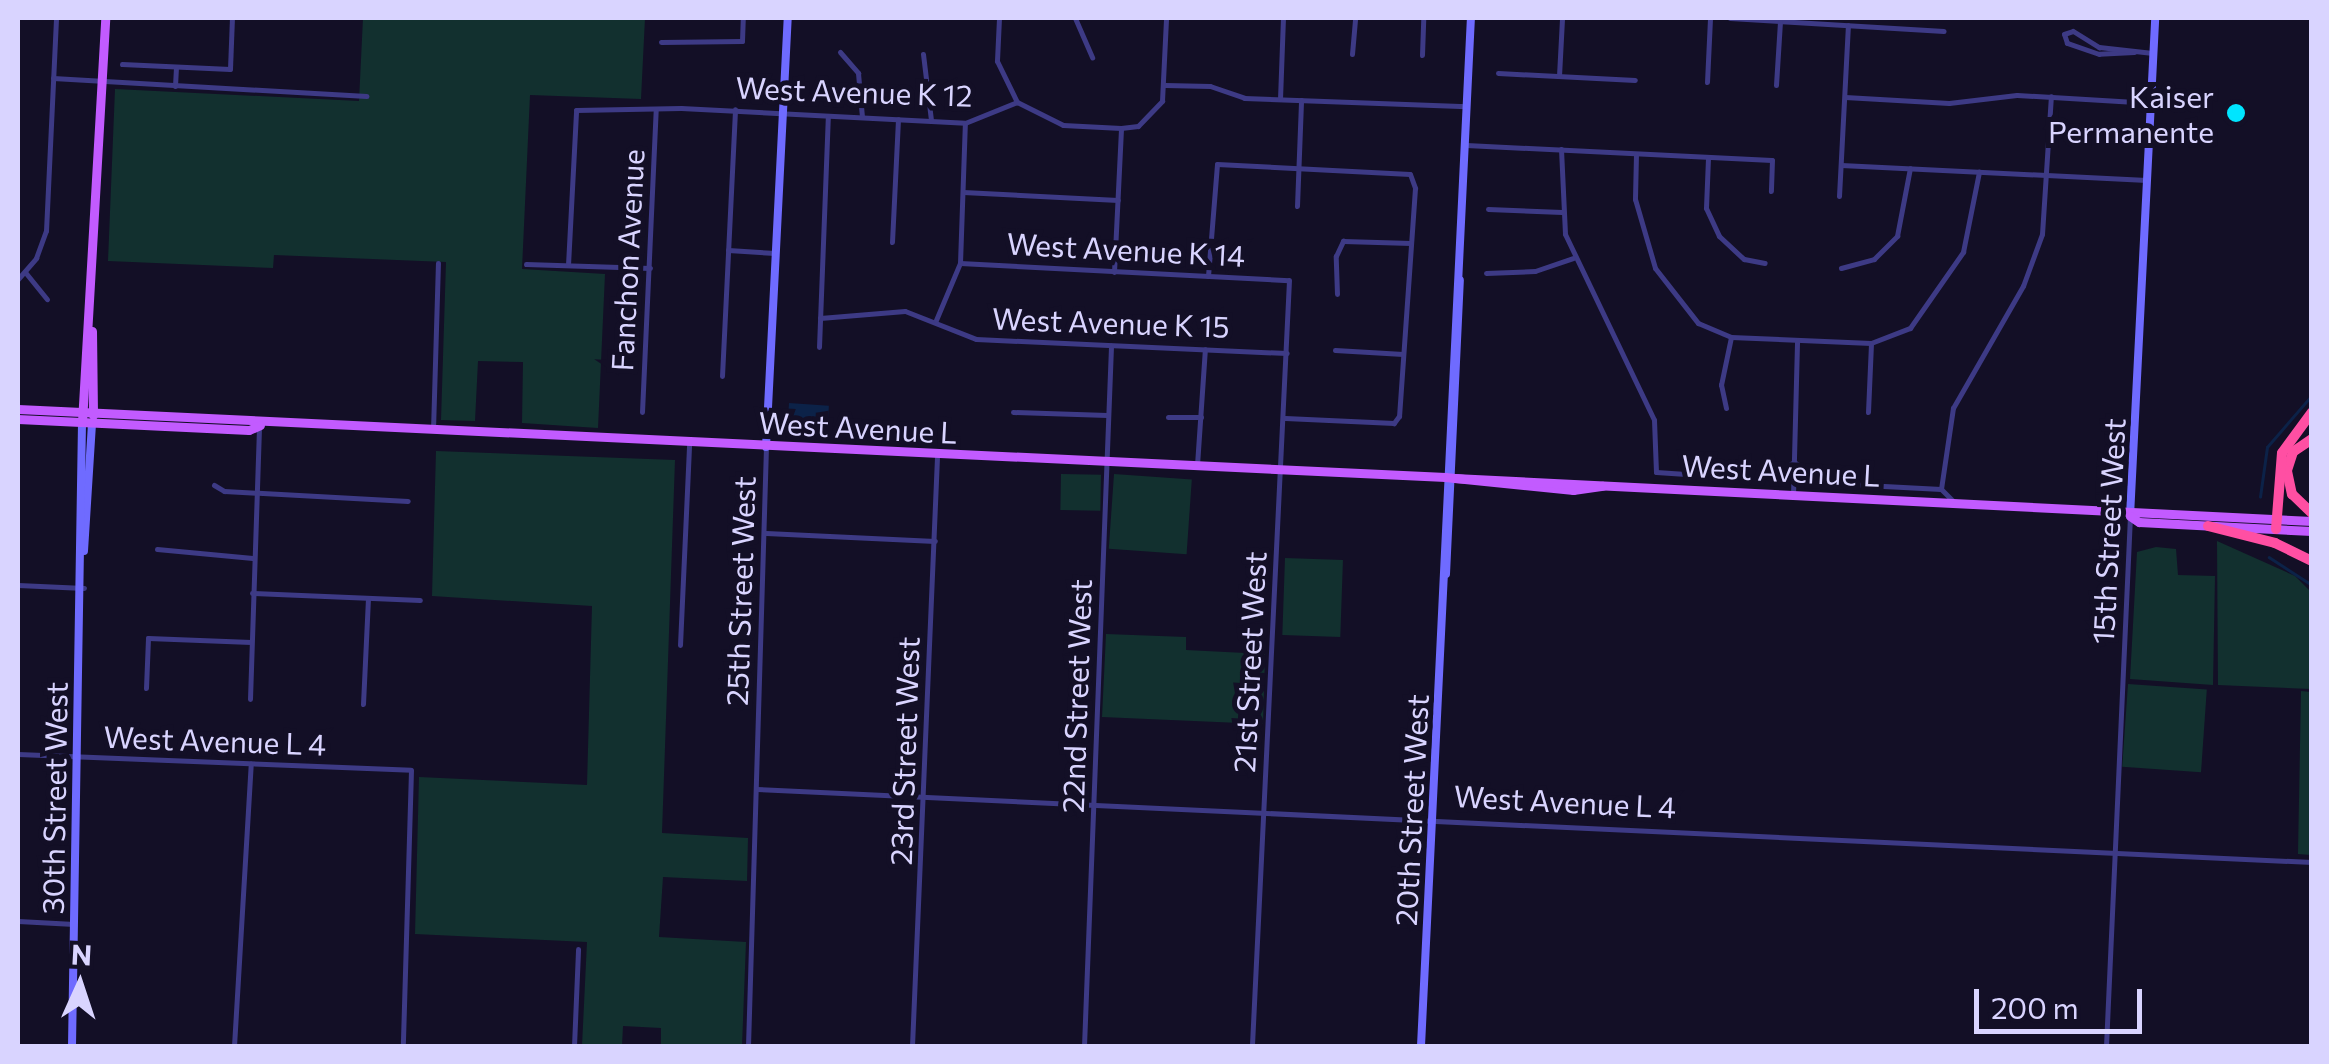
<!DOCTYPE html>
<style>
body{margin:0}
#map{position:relative;width:2329px;height:1064px;overflow:hidden;background:#130f26;font-family:Commissioner,sans-serif}
div>[style]{position:absolute}
[style*='--x']{left:calc(var(--x)*1px);top:calc(var(--y)*1px);width:calc(var(--w)*1px);rotate:calc(var(--a)*1deg)}
.green>*{inset:0;background:#12302f;transform-origin:0 0}
.water>*{inset:0;background:#0c2248;transform-origin:0 0}
.stream>*{height:2.5px;margin:-1.25px;padding:0 1.25px;transform-origin:1.25px;border-radius:1.25px;background:#0c2248}
.street>*{height:5px;margin:-2.5px;padding:0 2.5px;transform-origin:2.5px;border-radius:2.5px;background:#3d3a85}
.secondary>*{height:8px;margin:-4px;padding:0 4px;transform-origin:4px;border-radius:4px;background:#6f6bff}
.primary>*{height:9px;margin:-4.5px;padding:0 4.5px;transform-origin:4.5px;border-radius:4.5px;background:#c25bff}
.highway>*{height:10px;margin:-5px;padding:0 5px;transform-origin:5px;border-radius:5px;background:#ff4fa3}
.dots>*{width:28px;height:28px;translate:-50% -50%;box-sizing:border-box;border:5px solid #130f26;border-radius:50%}
span{translate:-50% -50%;white-space:nowrap;text-align:center;line-height:1.15;-webkit-text-stroke:10px #130f26;paint-order:stroke}
.street-label{font-size:30px;color:#d9d4ff}
.poi-label{font-size:30px;color:#d9d4ff}
.right{translate:-100% -50%;text-align:right}
.frame{position:absolute;inset:0;border:20px solid #d9d4ff;pointer-events:none}
.north{position:absolute;left:30px;top:934px;width:100px;height:100px;-webkit-text-stroke:8px #130f26;paint-order:stroke;rotate:3deg;font-size:28px;font-weight:700;line-height:40px;text-align:center;color:#d9d4ff}
.north::after{content:'';display:block;margin:auto;width:35px;height:45px;background:#d9d4ff;clip-path:polygon(50% 0,100% 100%,50% 72%,0 100%)}
.scale{position:absolute;left:1974px;top:989px;width:168px;height:45px;box-sizing:border-box;border:5px solid #d9d4ff;border-top:0;padding-left:12px;font-size:30px;line-height:35px;white-space:nowrap;color:#d9d4ff;-webkit-text-stroke:8px #130f26;paint-order:stroke}
</style>
<div id="map">
<div class="green">
<div style="clip-path:polygon(363px 18px,645px 18px,641px 99px,530px 95px,522px 269px,605px 274px,598px 428px,522px 423px,523px 362px,478px 361px,475px 421px,441px 420px,446px 262px,274px 255px,273px 268px,108px 261px,115px 89px,359px 101px)"></div>
<div style="clip-path:polygon(436px 451px,675px 460px,662px 833px,748px 838px,747px 881px,663px 877px,659px 937px,746px 942px,742px 1046px,661px 1046px,661px 1028px,623px 1026px,622px 1046px,582px 1046px,587px 942px,415px 934px,419px 777px,587px 785px,592px 606px,432px 596px)"></div>
<div style="left:1061px;top:474px;width:40px;height:36px;rotate:1deg"></div>
<div style="left:1114px;top:474px;width:78px;height:75px;rotate:4deg"></div>
<div style="clip-path:polygon(2217px 541px,2295px 576px,2311px 592px,2311px 689px,2218px 685px)"></div>
<div style="clip-path:polygon(2156px 547px,2176px 549px,2178px 575px,2215px 576px,2213px 685px,2130px 679px,2137px 552px)"></div>
<div style="left:1285px;top:558px;width:58px;height:77px;rotate:2deg"></div>
<div style="clip-path:polygon(1106px 634px,1186px 637px,1186px 650px,1265px 654px,1263px 724px,1102px 717px)"></div>
<div style="left:2128px;top:684px;width:79px;height:83px;rotate:4deg"></div>
<div style="clip-path:polygon(2301px 691px,2311px 692px,2311px 855px,2298px 854px)"></div>
</div>
<div class="water">
<div style="left:789px;top:403px;width:40px;height:26px;rotate:4deg"></div>
</div>
<div class="stream">
<div style="--x:2260;--y:497;--w:50;--a:-82"></div>
<div style="--x:2267;--y:447;--w:69;--a:-49.1"></div>
<div style="--x:2269;--y:557;--w:51;--a:33.1"></div>
</div>
<div class="street">
<div style="--x:999;--y:18;--w:43;--a:92.7"></div>
<div style="--x:997;--y:61;--w:46;--a:64"></div>
<div style="--x:1075;--y:18;--w:43;--a:66.4"></div>
<div style="--x:1730;--y:18;--w:214;--a:3.5"></div>
<div style="--x:661;--y:42;--w:81;--a:-0.7"></div>
<div style="--x:742;--y:41;--w:23;--a:-88"></div>
<div style="--x:840;--y:52;--w:28;--a:49"></div>
<div style="--x:858;--y:73;--w:44;--a:84.8"></div>
<div style="--x:2134;--y:52;--w:35;--a:177"></div>
<div style="--x:2099;--y:54;--w:34;--a:-161"></div>
<div style="--x:2067;--y:43;--w:9;--a:-108"></div>
<div style="--x:2064;--y:34;--w:9;--a:-18"></div>
<div style="--x:2073;--y:31;--w:31;--a:32"></div>
<div style="--x:2099;--y:47;--w:54;--a:6.3"></div>
<div style="--x:923;--y:54;--w:66;--a:83.1"></div>
<div style="--x:1352;--y:54;--w:36;--a:-85"></div>
<div style="--x:1422;--y:55;--w:37;--a:-88"></div>
<div style="--x:122;--y:64;--w:108;--a:2.7"></div>
<div style="--x:230;--y:69;--w:51;--a:-87.8"></div>
<div style="--x:1498;--y:73;--w:137;--a:2.9"></div>
<div style="--x:1559;--y:76;--w:58;--a:-87"></div>
<div style="--x:53;--y:78;--w:314;--a:3.3"></div>
<div style="--x:1707;--y:82;--w:64;--a:-87.3"></div>
<div style="--x:1165;--y:85;--w:45;--a:1.3"></div>
<div style="--x:1210;--y:86;--w:36;--a:19"></div>
<div style="--x:1244;--y:98;--w:223;--a:2.1"></div>
<div style="--x:1776;--y:85;--w:64;--a:-86.4"></div>
<div style="--x:175;--y:86;--w:19;--a:-87"></div>
<div style="--x:1845;--y:97;--w:104;--a:3.3"></div>
<div style="--x:1949;--y:103;--w:68;--a:-6.7"></div>
<div style="--x:2017;--y:95;--w:135;--a:3.4"></div>
<div style="--x:1280;--y:99;--w:81;--a:-87.9"></div>
<div style="--x:1466;--y:145;--w:306;--a:2.8"></div>
<div style="--x:1772;--y:160;--w:31;--a:92"></div>
<div style="--x:1561;--y:149;--w:85;--a:87.3"></div>
<div style="--x:1565;--y:234;--w:206;--a:64.4"></div>
<div style="--x:1654;--y:420;--w:52;--a:87.8"></div>
<div style="--x:1656;--y:472;--w:105;--a:3.8"></div>
<div style="--x:1761;--y:479;--w:37;--a:-27"></div>
<div style="--x:1794;--y:462;--w:39;--a:32"></div>
<div style="--x:1827;--y:483;--w:114;--a:3"></div>
<div style="--x:1941;--y:489;--w:17;--a:45"></div>
<div style="--x:1636;--y:154;--w:45;--a:91.3"></div>
<div style="--x:1635;--y:199;--w:72;--a:73.8"></div>
<div style="--x:1655;--y:268;--w:70;--a:52"></div>
<div style="--x:1698;--y:323;--w:36;--a:23"></div>
<div style="--x:1731;--y:337;--w:140;--a:2.5"></div>
<div style="--x:1871;--y:343;--w:42;--a:-21"></div>
<div style="--x:1910;--y:328;--w:93;--a:-55.1"></div>
<div style="--x:1963;--y:252;--w:82;--a:-78.7"></div>
<div style="--x:1708;--y:158;--w:50;--a:92.3"></div>
<div style="--x:1706;--y:208;--w:31;--a:65"></div>
<div style="--x:1719;--y:236;--w:34;--a:43"></div>
<div style="--x:1744;--y:259;--w:21;--a:11"></div>
<div style="--x:1841;--y:165;--w:306;--a:2.8"></div>
<div style="--x:963;--y:192;--w:155;--a:3"></div>
<div style="--x:1839;--y:196;--w:171;--a:-87"></div>
<div style="--x:1297;--y:206;--w:106;--a:-87.8"></div>
<div style="--x:1488;--y:209;--w:74;--a:2.3"></div>
<div style="--x:892;--y:242;--w:123;--a:-87.2"></div>
<div style="--x:728;--y:250;--w:47;--a:3.7"></div>
<div style="--x:960;--y:263;--w:329;--a:3"></div>
<div style="--x:1289;--y:280;--w:767;--a:92.77"></div>
<div style="--x:526;--y:264;--w:124;--a:1.8"></div>
<div style="--x:568;--y:265;--w:155;--a:-87"></div>
<div style="--x:576;--y:110;--w:105;--a:-1.1"></div>
<div style="--x:681;--y:108;--w:284;--a:3"></div>
<div style="--x:965;--y:123;--w:56;--a:-22"></div>
<div style="--x:1017;--y:102;--w:51;--a:26.6"></div>
<div style="--x:1063;--y:125;--w:58;--a:3"></div>
<div style="--x:1841;--y:268;--w:34;--a:-15"></div>
<div style="--x:1874;--y:259;--w:33;--a:-45"></div>
<div style="--x:1897;--y:236;--w:69;--a:-79.2"></div>
<div style="--x:25;--y:272;--w:35;--a:51"></div>
<div style="--x:1114;--y:272;--w:144;--a:-87.2"></div>
<div style="--x:1121;--y:128;--w:17;--a:-7"></div>
<div style="--x:1138;--y:126;--w:35;--a:-46"></div>
<div style="--x:1162;--y:101;--w:83;--a:-87.2"></div>
<div style="--x:1486;--y:273;--w:49;--a:-2.3"></div>
<div style="--x:1535;--y:271;--w:40;--a:-18.9"></div>
<div style="--x:1208;--y:276;--w:112;--a:-85.4"></div>
<div style="--x:1217;--y:164;--w:193;--a:3"></div>
<div style="--x:1410;--y:174;--w:15;--a:70"></div>
<div style="--x:1415;--y:188;--w:229;--a:94"></div>
<div style="--x:1399;--y:416;--w:9;--a:126"></div>
<div style="--x:1394;--y:423;--w:109;--a:-177.4"></div>
<div style="--x:18;--y:279;--w:28;--a:-49"></div>
<div style="--x:36;--y:258;--w:29;--a:-70"></div>
<div style="--x:46;--y:231;--w:213;--a:-87.3"></div>
<div style="--x:1337;--y:294;--w:38;--a:-92"></div>
<div style="--x:1336;--y:256;--w:17;--a:-65"></div>
<div style="--x:1343;--y:241;--w:68;--a:1.7"></div>
<div style="--x:820;--y:318;--w:85;--a:-4.7"></div>
<div style="--x:905;--y:311;--w:76;--a:21.5"></div>
<div style="--x:976;--y:339;--w:311;--a:2.6"></div>
<div style="--x:936;--y:320;--w:62;--a:-67.2"></div>
<div style="--x:960;--y:263;--w:140;--a:-88"></div>
<div style="--x:819;--y:347;--w:231;--a:-87.8"></div>
<div style="--x:1335;--y:350;--w:68;--a:3.4"></div>
<div style="--x:722;--y:376;--w:267;--a:-87.2"></div>
<div style="--x:1726;--y:408;--w:24;--a:-102"></div>
<div style="--x:1721;--y:385;--w:49;--a:-78.2"></div>
<div style="--x:642;--y:412;--w:303;--a:-87.4"></div>
<div style="--x:1013;--y:412;--w:94;--a:1.8"></div>
<div style="--x:1868;--y:412;--w:69;--a:-87.5"></div>
<div style="--x:1168;--y:417;--w:33;--a:0"></div>
<div style="--x:433;--y:430;--w:167;--a:-88.3"></div>
<div style="--x:1197;--y:465;--w:116;--a:-86.1"></div>
<div style="--x:214;--y:485;--w:12;--a:31"></div>
<div style="--x:224;--y:491;--w:184;--a:3.1"></div>
<div style="--x:1941;--y:489;--w:82;--a:-81.6"></div>
<div style="--x:1953;--y:408;--w:141;--a:-60.2"></div>
<div style="--x:2023;--y:286;--w:55;--a:-69.9"></div>
<div style="--x:2042;--y:234;--w:138;--a:-86.3"></div>
<div style="--x:1793;--y:496;--w:156;--a:-88.5"></div>
<div style="--x:766;--y:533;--w:169;--a:2.7"></div>
<div style="--x:157;--y:549;--w:96;--a:5.4"></div>
<div style="--x:18;--y:585;--w:66;--a:2.6"></div>
<div style="--x:252;--y:593;--w:168;--a:2.4"></div>
<div style="--x:680;--y:645;--w:202;--a:-87.4"></div>
<div style="--x:146;--y:688;--w:50;--a:-87.7"></div>
<div style="--x:148;--y:638;--w:103;--a:2.2"></div>
<div style="--x:250;--y:699;--w:272;--a:-88.1"></div>
<div style="--x:363;--y:704;--w:105;--a:-87.3"></div>
<div style="--x:18;--y:754;--w:393;--a:2.3"></div>
<div style="--x:411;--y:770;--w:276;--a:91.7"></div>
<div style="--x:756;--y:789;--w:1558;--a:2.69"></div>
<div style="--x:18;--y:921;--w:56;--a:3.1"></div>
<div style="--x:234;--y:1046;--w:283;--a:-86.6"></div>
<div style="--x:574;--y:1046;--w:97;--a:-87.6"></div>
<div style="--x:748;--y:1046;--w:599;--a:-88.28"></div>
<div style="--x:912;--y:1046;--w:591;--a:-87.57"></div>
<div style="--x:1084;--y:1046;--w:701;--a:-87.79"></div>
<div style="--x:2106;--y:1046;--w:531;--a:-87.41"></div>
</div>
<div class="secondary">
<div style="--x:766;--y:447;--w:430;--a:-87.1"></div>
<div style="--x:2130;--y:516;--w:499;--a:-87.1"></div>
<div style="--x:84;--y:551;--w:128;--a:-86.4"></div>
<div style="--x:1446;--y:574;--w:294;--a:-87.3"></div>
<div style="--x:72;--y:1046;--w:624;--a:-89.08"></div>
<div style="--x:1421;--y:1046;--w:1029;--a:-87.22"></div>
</div>
<div class="primary">
<div style="--x:92;--y:331;--w:84;--a:89.3"></div>
<div style="--x:18;--y:409;--w:1429;--a:2.73"></div>
<div style="--x:1445;--y:477;--w:129;--a:5.8"></div>
<div style="--x:1573;--y:490;--w:30;--a:-8"></div>
<div style="--x:18;--y:419;--w:231;--a:2.7"></div>
<div style="--x:249;--y:430;--w:12;--a:-24"></div>
<div style="--x:82;--y:422;--w:405;--a:-86.7"></div>
<div style="--x:1454;--y:478;--w:859;--a:2.87"></div>
<div style="--x:2130;--y:516;--w:11;--a:34"></div>
<div style="--x:2139;--y:522;--w:173;--a:3"></div>
</div>
<div class="highway">
<div style="--x:2312;--y:439;--w:23;--a:146"></div>
<div style="--x:2293;--y:452;--w:20;--a:108"></div>
<div style="--x:2287;--y:471;--w:24;--a:78"></div>
<div style="--x:2292;--y:494;--w:28;--a:44"></div>
<div style="--x:2208;--y:526;--w:69;--a:14.2"></div>
<div style="--x:2275;--y:543;--w:41;--a:25.9"></div>
<div style="--x:2276;--y:529;--w:76;--a:-85.5"></div>
<div style="--x:2282;--y:453;--w:51;--a:-53.8"></div>
</div>
<div class="dots">
<div style="left:2236px;top:113px;background:#00e5ff"></div>
</div>
<div class="street-label">
<span style="left:854px;top:91px;rotate:2deg">West Avenue K 12</span>
<span style="left:1126px;top:249px;rotate:3deg">West Avenue K 14</span>
<span style="left:627px;top:260px;rotate:-87deg">Fanchon Avenue</span>
<span style="left:1111px;top:322px;rotate:2deg">West Avenue K 15</span>
<span style="left:858px;top:427px;rotate:3deg">West Avenue L</span>
<span style="left:1781px;top:470px;rotate:3deg">West Avenue L</span>
<span style="left:2108px;top:531px;rotate:-87deg">15th Street West</span>
<span style="left:740px;top:591px;rotate:-88deg">25th Street West</span>
<span style="left:1249px;top:662px;rotate:-87deg">21st Street West</span>
<span style="left:1076px;top:696px;rotate:-88deg">22nd Street West</span>
<span style="left:215px;top:740px;rotate:2deg">West Avenue L 4</span>
<span style="left:904px;top:751px;rotate:-88deg">23rd Street West</span>
<span style="left:54px;top:798px;rotate:-89deg">30th Street West</span>
<span style="left:1565px;top:801px;rotate:3deg">West Avenue L 4</span>
<span style="left:1411px;top:810px;rotate:-87deg">20th Street West</span>
</div>
<div class="poi-label">
<span class="right" style="left:2214px;top:113px">Kaiser<br>Permanente</span>
</div>
<div class="frame"></div>
<div class="north">N</div>
<div class="scale">200 m</div>
</div>
